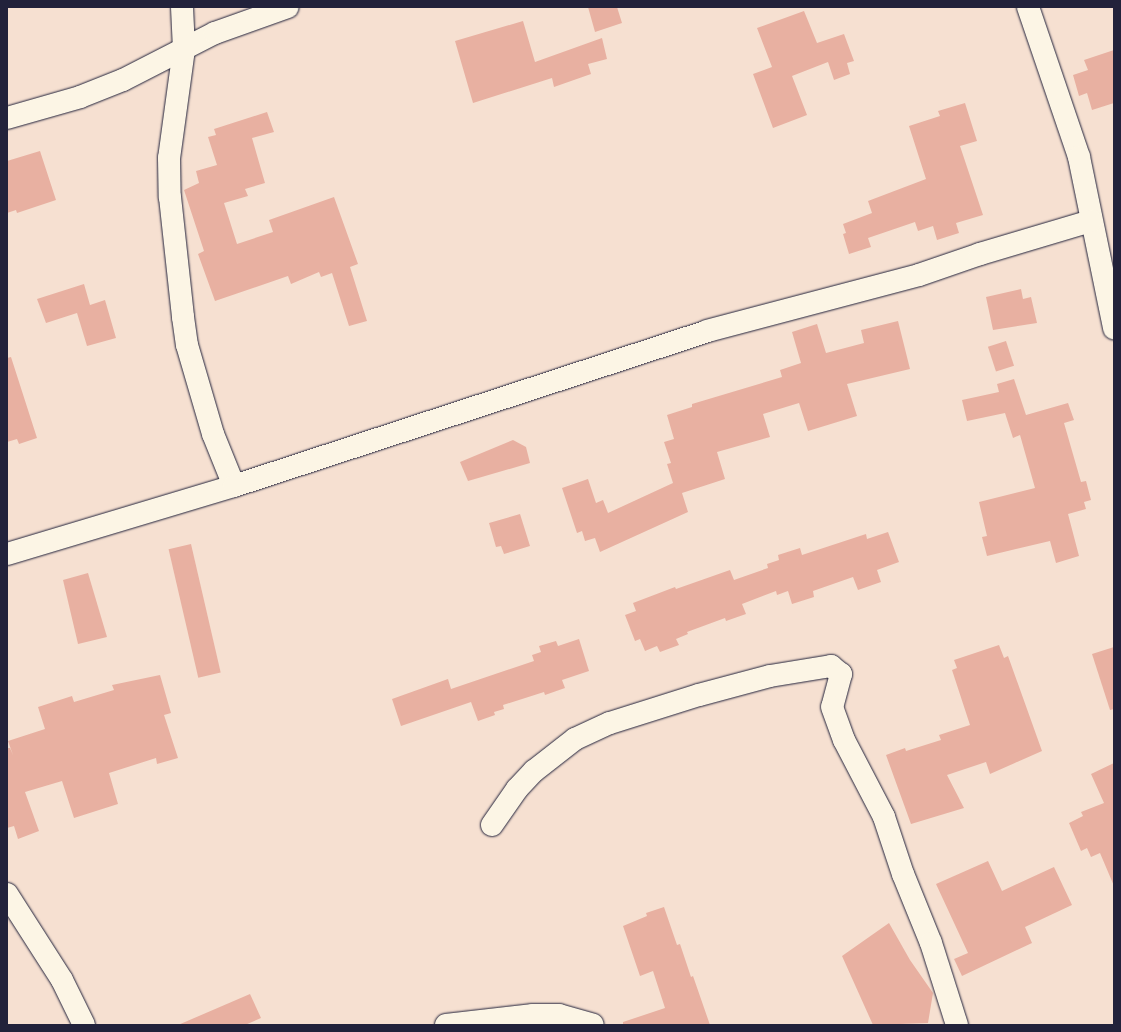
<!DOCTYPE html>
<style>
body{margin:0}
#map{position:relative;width:1121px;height:1032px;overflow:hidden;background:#f6e0d1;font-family:"Playpen Sans",sans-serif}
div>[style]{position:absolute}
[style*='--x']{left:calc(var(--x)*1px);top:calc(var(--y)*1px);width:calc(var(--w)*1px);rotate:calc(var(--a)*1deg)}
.building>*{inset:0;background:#e8b0a1;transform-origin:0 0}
.roads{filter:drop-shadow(0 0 1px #22223b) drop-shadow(0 0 1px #22223b)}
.street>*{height:22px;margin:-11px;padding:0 11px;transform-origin:11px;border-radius:11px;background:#fcf5e5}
span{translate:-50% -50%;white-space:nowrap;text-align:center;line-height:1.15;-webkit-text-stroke:3px #fcf5e5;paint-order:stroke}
.frame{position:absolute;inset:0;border:8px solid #22223b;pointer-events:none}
</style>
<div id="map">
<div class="building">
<div style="clip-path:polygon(588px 7px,617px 7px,622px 23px,595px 32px)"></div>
<div style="clip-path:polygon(804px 11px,817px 43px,844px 34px,854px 61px,847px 63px,850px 74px,834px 80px,828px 62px,792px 76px,807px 115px,773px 128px,753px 74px,772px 67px,757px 28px)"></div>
<div style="clip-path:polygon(523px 21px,535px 62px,602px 38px,607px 59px,588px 64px,591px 74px,554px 87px,552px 78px,473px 103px,455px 41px)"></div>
<div style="clip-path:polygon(1114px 50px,1114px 103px,1092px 110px,1087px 93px,1079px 96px,1073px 75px,1088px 70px,1084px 60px)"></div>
<div style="clip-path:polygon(965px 103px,977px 141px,960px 146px,983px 215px,956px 223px,959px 233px,937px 240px,933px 226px,918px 231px,915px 222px,868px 238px,871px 247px,849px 254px,843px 234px,846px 233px,843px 224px,872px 213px,868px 201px,926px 179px,909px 126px,940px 116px,938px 111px)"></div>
<div style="clip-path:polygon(267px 112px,274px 132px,252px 138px,265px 183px,245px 189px,248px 196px,224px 203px,237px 244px,273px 232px,269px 220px,334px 197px,358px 264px,350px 267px,367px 321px,349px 326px,332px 273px,321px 277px,319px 272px,291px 284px,288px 276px,215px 301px,198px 254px,204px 251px,184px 190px,199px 183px,196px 171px,217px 165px,208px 137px,216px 135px,214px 129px)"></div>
<div style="clip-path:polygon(40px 151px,56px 200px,17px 213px,16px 210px,7px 213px,7px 161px)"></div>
<div style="clip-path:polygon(84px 284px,90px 305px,105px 300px,116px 338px,87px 346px,77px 313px,46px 323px,37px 299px)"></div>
<div style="clip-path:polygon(1021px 289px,1023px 299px,1031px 297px,1037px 323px,993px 330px,986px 297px)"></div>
<div style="clip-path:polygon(898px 321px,910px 369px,847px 384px,857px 416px,808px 431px,799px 403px,763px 414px,770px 437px,717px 452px,725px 479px,682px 493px,688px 512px,600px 552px,595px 538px,585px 541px,582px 531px,577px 533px,562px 488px,588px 479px,596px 503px,603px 500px,608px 513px,673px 483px,667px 464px,671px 463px,664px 442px,674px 439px,667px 415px,692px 407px,692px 404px,782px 377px,780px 370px,801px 363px,792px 332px,817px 324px,826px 353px,864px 343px,861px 330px)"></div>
<div style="left:1006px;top:341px;width:26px;height:19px;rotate:72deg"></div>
<div style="clip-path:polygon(11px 357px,37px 438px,19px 444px,17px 439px,7px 442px,7px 358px)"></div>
<div style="clip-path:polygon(1014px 379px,1026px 415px,1068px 403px,1074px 420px,1064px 423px,1081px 482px,1086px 481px,1091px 500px,1084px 502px,1086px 509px,1068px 514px,1079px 556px,1056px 563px,1050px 541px,987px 556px,982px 537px,987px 536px,979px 502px,1035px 488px,1020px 435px,1013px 438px,1005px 413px,967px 421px,962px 400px,999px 392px,997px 384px)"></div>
<div style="clip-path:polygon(513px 440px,526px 447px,530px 463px,468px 481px,460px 462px)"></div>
<div style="clip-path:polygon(520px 514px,530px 546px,504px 554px,501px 546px,496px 547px,489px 523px)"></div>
<div style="clip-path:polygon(888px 532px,899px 562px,877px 570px,881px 582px,858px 590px,853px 577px,813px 591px,814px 597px,792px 604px,788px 591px,777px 595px,776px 591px,742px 604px,746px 614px,726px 621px,725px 618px,687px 632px,688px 634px,676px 639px,679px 645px,660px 652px,657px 646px,645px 651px,640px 639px,635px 641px,625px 615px,636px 611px,633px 603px,675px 587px,676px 589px,730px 570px,734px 580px,768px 568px,767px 564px,779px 560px,778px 555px,800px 548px,802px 555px,866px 534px,867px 539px)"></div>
<div style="left:191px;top:544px;width:132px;height:23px;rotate:77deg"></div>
<div style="clip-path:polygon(88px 573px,107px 637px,78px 644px,63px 580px)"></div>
<div style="clip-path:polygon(579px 639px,589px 671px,562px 680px,565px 688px,545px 695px,544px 692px,503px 705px,504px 709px,494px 712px,495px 715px,478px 721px,471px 702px,401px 726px,392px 699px,448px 679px,451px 689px,534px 661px,532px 655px,541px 652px,539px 646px,556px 641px,558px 646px)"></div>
<div style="clip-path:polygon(999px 645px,1004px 658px,1008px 656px,1042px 751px,990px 774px,986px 762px,947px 775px,964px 808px,911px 824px,886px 755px,905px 748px,906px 751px,941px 740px,939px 735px,970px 725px,952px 670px,957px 668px,954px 660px)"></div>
<div style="clip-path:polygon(1114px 647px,1114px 709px,1110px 710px,1092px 654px)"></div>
<div style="clip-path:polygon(160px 675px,171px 713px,164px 715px,178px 758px,157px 764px,156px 758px,109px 773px,118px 804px,74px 818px,62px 781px,25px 792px,39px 831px,18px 839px,14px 826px,7px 828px,7px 748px,10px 748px,13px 755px,8px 741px,45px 729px,38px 707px,72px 696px,74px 702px,114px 690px,112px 685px)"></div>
<div style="clip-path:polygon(1114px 763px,1114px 886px,1100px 853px,1091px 857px,1087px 848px,1081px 851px,1069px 823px,1083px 816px,1081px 812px,1104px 803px,1091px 774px)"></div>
<div style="clip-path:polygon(988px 861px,1002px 891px,1054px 867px,1072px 905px,1025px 927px,1032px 943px,962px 976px,954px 959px,968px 953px,936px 884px)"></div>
<div style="clip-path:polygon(664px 907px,677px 945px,680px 944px,691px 977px,693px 976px,710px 1025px,623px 1025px,623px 1022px,665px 1008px,653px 971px,640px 976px,623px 926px,647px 916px,646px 913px)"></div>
<div style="clip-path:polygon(889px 923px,910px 960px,933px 993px,928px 1023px,873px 1025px,842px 956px)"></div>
<div style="clip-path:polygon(250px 994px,261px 1018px,245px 1025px,178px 1025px)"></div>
</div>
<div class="roads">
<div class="street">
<div style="--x:182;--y:7;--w:42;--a:87.3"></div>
<div style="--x:184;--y:49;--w:110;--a:97.8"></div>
<div style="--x:169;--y:158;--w:39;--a:89"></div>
<div style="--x:170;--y:197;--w:121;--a:83.8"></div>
<div style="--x:183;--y:317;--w:28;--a:82"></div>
<div style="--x:187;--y:345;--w:93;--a:73.7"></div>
<div style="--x:213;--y:434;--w:56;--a:68"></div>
<div style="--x:1028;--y:7;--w:158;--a:71.2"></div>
<div style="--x:1079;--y:157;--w:175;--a:78.4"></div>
<div style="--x:7;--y:118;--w:76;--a:-16"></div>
<div style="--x:80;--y:97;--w:46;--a:-21.6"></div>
<div style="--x:123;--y:80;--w:103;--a:-27.1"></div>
<div style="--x:215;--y:33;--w:77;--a:-19.6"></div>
<div style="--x:7;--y:554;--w:237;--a:-16.7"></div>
<div style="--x:234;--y:486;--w:498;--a:-18.1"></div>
<div style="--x:707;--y:331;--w:219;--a:-14.8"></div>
<div style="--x:919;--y:275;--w:65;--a:-19"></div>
<div style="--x:980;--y:254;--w:116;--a:-16.6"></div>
<div style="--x:492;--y:825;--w:44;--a:-55.2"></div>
<div style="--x:517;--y:789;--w:25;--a:-47"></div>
<div style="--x:534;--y:771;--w:52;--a:-38"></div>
<div style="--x:575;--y:739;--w:38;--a:-25"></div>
<div style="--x:610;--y:723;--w:93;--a:-17.5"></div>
<div style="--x:699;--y:695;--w:73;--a:-15"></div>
<div style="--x:770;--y:676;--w:62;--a:-9.3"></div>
<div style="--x:831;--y:666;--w:13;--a:39"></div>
<div style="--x:841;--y:674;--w:34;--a:105"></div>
<div style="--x:832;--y:707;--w:35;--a:70"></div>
<div style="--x:844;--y:740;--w:87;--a:62.5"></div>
<div style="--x:884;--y:817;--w:60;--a:71.6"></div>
<div style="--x:903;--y:874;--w:74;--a:67.9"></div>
<div style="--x:931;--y:943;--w:86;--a:72.4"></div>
<div style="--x:7;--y:894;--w:102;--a:57.4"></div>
<div style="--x:62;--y:980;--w:50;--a:63.9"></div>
<div style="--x:446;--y:1025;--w:88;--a:-6.6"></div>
<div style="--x:533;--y:1015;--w:26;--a:0"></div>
<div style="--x:559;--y:1015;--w:35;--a:16"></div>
</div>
</div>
<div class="frame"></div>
</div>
